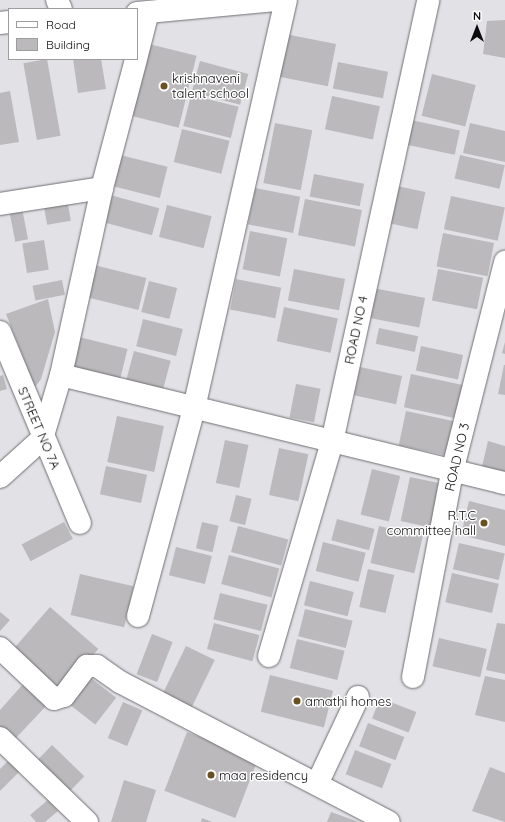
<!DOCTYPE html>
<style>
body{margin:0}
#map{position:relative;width:505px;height:822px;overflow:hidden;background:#e1e1e6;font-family:Quicksand,sans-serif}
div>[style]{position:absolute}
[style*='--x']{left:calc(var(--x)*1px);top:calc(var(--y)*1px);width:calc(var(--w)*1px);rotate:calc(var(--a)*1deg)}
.building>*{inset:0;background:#bbb9bc;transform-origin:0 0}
.roads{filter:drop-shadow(0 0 1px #6f6f73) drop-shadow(0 0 1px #6f6f73)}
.minor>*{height:22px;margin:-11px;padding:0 11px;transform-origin:11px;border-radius:11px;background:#fff}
.tertiary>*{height:22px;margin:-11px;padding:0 11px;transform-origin:11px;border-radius:11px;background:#fff}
.dots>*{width:11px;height:11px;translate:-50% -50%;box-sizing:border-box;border:2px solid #fff;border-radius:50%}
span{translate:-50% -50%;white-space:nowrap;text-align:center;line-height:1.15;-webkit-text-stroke:3px #fff;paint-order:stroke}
.poi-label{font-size:13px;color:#0b0b0c}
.left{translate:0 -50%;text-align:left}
.right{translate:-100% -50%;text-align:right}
.street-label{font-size:13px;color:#0b0b0c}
.legend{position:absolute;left:8px;top:8px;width:130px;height:52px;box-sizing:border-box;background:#fff;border:1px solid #9d9d9e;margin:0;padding:5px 7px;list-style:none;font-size:12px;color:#0b0b0c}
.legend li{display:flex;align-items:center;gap:8px;height:20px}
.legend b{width:20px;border:1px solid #9d9d9e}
.north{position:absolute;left:457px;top:8px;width:40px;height:40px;-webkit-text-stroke:3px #fff;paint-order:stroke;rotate:0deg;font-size:11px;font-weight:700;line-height:16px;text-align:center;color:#0b0b0c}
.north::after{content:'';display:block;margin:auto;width:14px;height:18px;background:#0b0b0c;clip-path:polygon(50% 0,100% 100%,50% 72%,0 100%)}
</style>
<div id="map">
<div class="building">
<div style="clip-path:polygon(505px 20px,505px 58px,483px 54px,487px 21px)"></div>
<div style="left:285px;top:34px;width:52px;height:43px;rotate:11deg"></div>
<div style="left:149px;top:44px;width:49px;height:74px;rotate:14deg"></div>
<div style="left:47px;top:59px;width:78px;height:24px;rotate:80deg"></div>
<div style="clip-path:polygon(73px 59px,101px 59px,106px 89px,78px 93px)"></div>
<div style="left:200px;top:61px;width:50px;height:32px;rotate:15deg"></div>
<div style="left:338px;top:62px;width:51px;height:27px;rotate:11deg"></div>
<div style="left:432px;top:74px;width:45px;height:43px;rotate:14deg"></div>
<div style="clip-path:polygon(10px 91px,19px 142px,0 145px,0 93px)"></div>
<div style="left:191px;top:95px;width:49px;height:32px;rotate:14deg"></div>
<div style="left:332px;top:96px;width:49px;height:34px;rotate:12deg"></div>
<div style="left:411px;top:120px;width:50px;height:25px;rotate:12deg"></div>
<div style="left:275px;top:123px;width:38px;height:61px;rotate:11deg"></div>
<div style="clip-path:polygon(470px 123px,505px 131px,505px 162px,463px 153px)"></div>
<div style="left:182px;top:129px;width:49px;height:34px;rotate:14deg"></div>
<div style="left:120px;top:155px;width:49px;height:32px;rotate:14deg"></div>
<div style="left:460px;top:155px;width:46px;height:24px;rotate:13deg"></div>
<div style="left:314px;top:174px;width:51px;height:23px;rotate:11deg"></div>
<div style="left:397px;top:186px;width:29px;height:38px;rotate:12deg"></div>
<div style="left:255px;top:188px;width:46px;height:37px;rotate:11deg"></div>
<div style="left:110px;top:195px;width:51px;height:28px;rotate:15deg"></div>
<div style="left:451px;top:196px;width:55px;height:34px;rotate:12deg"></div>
<div style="left:67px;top:199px;width:22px;height:24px;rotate:80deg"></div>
<div style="left:305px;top:199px;width:58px;height:37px;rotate:11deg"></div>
<div style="left:21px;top:203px;width:37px;height:13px;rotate:79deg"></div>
<div style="left:167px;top:205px;width:46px;height:33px;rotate:14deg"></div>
<div style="left:250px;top:231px;width:38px;height:39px;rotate:11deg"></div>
<div style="left:443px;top:233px;width:52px;height:34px;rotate:11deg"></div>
<div style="left:44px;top:240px;width:30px;height:22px;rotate:81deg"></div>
<div style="left:94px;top:265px;width:54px;height:33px;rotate:14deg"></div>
<div style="left:294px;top:269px;width:52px;height:32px;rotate:11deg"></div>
<div style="left:438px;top:269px;width:46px;height:32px;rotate:11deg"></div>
<div style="left:236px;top:279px;width:46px;height:31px;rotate:11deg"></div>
<div style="left:62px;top:280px;width:15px;height:30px;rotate:79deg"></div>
<div style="left:149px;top:281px;width:29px;height:32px;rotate:14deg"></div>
<div style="left:373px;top:288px;width:53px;height:30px;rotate:11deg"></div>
<div style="clip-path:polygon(48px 299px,55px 332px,41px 379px,35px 387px,6px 314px)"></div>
<div style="left:284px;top:307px;width:55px;height:35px;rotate:12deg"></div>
<div style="left:143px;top:319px;width:41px;height:28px;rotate:14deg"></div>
<div style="left:379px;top:328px;width:40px;height:16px;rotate:12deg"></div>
<div style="left:79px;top:337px;width:50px;height:31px;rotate:14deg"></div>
<div style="clip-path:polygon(505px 342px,505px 354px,502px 353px)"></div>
<div style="left:421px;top:346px;width:43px;height:25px;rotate:12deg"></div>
<div style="left:134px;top:351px;width:38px;height:31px;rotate:15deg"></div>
<div style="clip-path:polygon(504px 365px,505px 365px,505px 395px,498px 394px)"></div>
<div style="left:360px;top:367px;width:43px;height:29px;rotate:12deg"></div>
<div style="left:411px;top:374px;width:54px;height:34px;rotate:12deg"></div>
<div style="clip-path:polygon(3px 375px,7px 389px,0 391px,0 376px)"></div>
<div style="left:296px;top:384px;width:25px;height:34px;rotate:11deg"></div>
<div style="left:406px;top:411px;width:49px;height:35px;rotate:12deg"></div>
<div style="left:117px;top:416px;width:48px;height:47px;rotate:12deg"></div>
<div style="left:225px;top:440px;width:24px;height:44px;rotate:12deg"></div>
<div style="clip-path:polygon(488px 441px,505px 446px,505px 475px,481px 471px)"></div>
<div style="left:279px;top:448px;width:30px;height:48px;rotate:12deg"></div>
<div style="left:106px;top:466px;width:42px;height:29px;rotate:12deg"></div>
<div style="left:372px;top:469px;width:29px;height:47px;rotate:14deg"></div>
<div style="left:410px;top:477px;width:33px;height:45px;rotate:12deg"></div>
<div style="left:236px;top:495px;width:16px;height:27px;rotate:14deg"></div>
<div style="clip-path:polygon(469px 501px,505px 510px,505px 546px,461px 535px)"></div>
<div style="left:337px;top:519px;width:39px;height:22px;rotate:15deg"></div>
<div style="left:64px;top:522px;width:19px;height:48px;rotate:62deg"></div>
<div style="left:202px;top:522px;width:17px;height:27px;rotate:13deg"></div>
<div style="left:238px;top:526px;width:52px;height:27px;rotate:15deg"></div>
<div style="left:379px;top:526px;width:45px;height:38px;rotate:13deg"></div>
<div style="left:323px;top:542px;width:44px;height:30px;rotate:14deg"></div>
<div style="left:459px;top:543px;width:47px;height:27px;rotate:13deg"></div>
<div style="left:176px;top:547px;width:37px;height:29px;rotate:14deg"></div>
<div style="left:229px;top:555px;width:52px;height:30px;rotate:15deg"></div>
<div style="left:368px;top:569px;width:27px;height:39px;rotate:13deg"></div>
<div style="left:452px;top:573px;width:48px;height:30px;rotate:13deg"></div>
<div style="left:80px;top:574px;width:55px;height:42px;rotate:13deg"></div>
<div style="left:310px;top:581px;width:45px;height:25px;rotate:14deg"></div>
<div style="left:220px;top:593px;width:49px;height:27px;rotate:14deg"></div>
<div style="left:50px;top:607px;width:64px;height:61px;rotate:41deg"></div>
<div style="left:305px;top:609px;width:49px;height:28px;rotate:14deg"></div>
<div style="clip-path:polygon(0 612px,10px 620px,0 631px)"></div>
<div style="left:214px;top:623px;width:47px;height:27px;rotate:15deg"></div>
<div style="clip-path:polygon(497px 623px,505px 624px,505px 674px,486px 670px)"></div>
<div style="left:152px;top:634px;width:22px;height:43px;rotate:21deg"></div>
<div style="left:439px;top:638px;width:49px;height:29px;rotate:13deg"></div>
<div style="left:297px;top:639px;width:49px;height:30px;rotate:14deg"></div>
<div style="left:186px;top:646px;width:32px;height:57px;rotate:26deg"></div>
<div style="left:87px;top:675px;width:37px;height:34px;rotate:38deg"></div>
<div style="left:270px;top:675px;width:65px;height:38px;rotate:14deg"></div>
<div style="clip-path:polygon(485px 676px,505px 680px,505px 722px,475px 715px)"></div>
<div style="clip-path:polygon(24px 683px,47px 705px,14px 740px,0 728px,0 710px)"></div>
<div style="left:380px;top:698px;width:39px;height:22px;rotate:21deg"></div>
<div style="left:123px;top:702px;width:21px;height:39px;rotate:23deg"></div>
<div style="left:368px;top:723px;width:39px;height:25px;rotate:21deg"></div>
<div style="left:187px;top:732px;width:76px;height:63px;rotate:21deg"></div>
<div style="left:52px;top:745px;width:45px;height:25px;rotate:44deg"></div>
<div style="left:355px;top:750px;width:39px;height:26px;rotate:21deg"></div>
<div style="clip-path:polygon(10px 759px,21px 770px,0 791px,0 769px)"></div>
<div style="clip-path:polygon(490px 767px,505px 773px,505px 822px,472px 811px)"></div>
<div style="clip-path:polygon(124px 780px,156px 790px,146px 822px,111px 822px)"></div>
<div style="clip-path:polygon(48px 800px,58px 811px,45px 822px,36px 822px,30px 815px)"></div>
<div style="clip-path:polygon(331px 812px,359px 822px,327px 822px)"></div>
<div style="clip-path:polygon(202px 818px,212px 822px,201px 822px)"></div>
</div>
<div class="roads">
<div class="minor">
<div style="--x:57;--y:0;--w:10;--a:66"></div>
<div style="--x:137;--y:55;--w:44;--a:-75.7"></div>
<div style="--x:0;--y:204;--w:103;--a:-8.9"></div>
<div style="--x:0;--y:332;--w:207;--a:67.3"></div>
<div style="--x:61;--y:375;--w:457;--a:13.7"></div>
<div style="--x:0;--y:477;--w:57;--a:-42.1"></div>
<div style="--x:42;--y:439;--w:67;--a:-73.5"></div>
<div style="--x:61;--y:375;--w:191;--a:-77.6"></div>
<div style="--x:102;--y:188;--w:133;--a:-75.2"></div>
<div style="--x:138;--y:616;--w:215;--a:-74.9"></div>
<div style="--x:194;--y:408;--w:418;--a:-77.3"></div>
<div style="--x:0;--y:648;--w:74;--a:43.4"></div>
<div style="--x:54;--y:699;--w:10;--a:-17"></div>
<div style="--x:64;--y:696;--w:38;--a:-53"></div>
<div style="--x:87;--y:666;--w:10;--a:0"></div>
<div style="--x:97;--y:666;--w:28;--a:35"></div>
<div style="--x:120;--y:682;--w:303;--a:27.5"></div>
<div style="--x:269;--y:656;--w:223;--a:-73.6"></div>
<div style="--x:332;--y:442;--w:452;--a:-77.7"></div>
<div style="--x:413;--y:677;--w:209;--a:-79.2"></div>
<div style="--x:452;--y:472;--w:217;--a:-75.8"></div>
<div style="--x:0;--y:738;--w:121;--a:44"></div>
<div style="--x:318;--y:782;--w:94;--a:-64.8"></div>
</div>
<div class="tertiary">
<div style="--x:137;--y:13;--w:142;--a:-5.3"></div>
<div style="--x:0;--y:23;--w:9;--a:-6"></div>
</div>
</div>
<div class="dots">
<div style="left:164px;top:86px;background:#6a5122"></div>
<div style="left:484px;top:523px;background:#6a5122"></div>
<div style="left:297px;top:701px;background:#6a5122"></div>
<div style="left:211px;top:775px;background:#6a5122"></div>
</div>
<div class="poi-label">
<span class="left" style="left:172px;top:86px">krishnaveni<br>talent school</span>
<span class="right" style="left:476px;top:523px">R.T.C<br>committee hall</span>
<span class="left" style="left:305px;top:701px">amathi homes</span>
<span class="left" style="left:219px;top:775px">maa residency</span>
</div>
<div class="street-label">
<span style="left:356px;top:330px;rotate:-78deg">ROAD NO 4</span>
<span style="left:39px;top:428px;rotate:67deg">STREET NO 7A</span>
<span style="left:457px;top:457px;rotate:-77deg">ROAD NO 3</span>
</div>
<ul class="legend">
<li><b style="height:5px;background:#fff"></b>Road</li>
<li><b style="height:11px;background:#bbb9bc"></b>Building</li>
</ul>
<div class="north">N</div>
</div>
